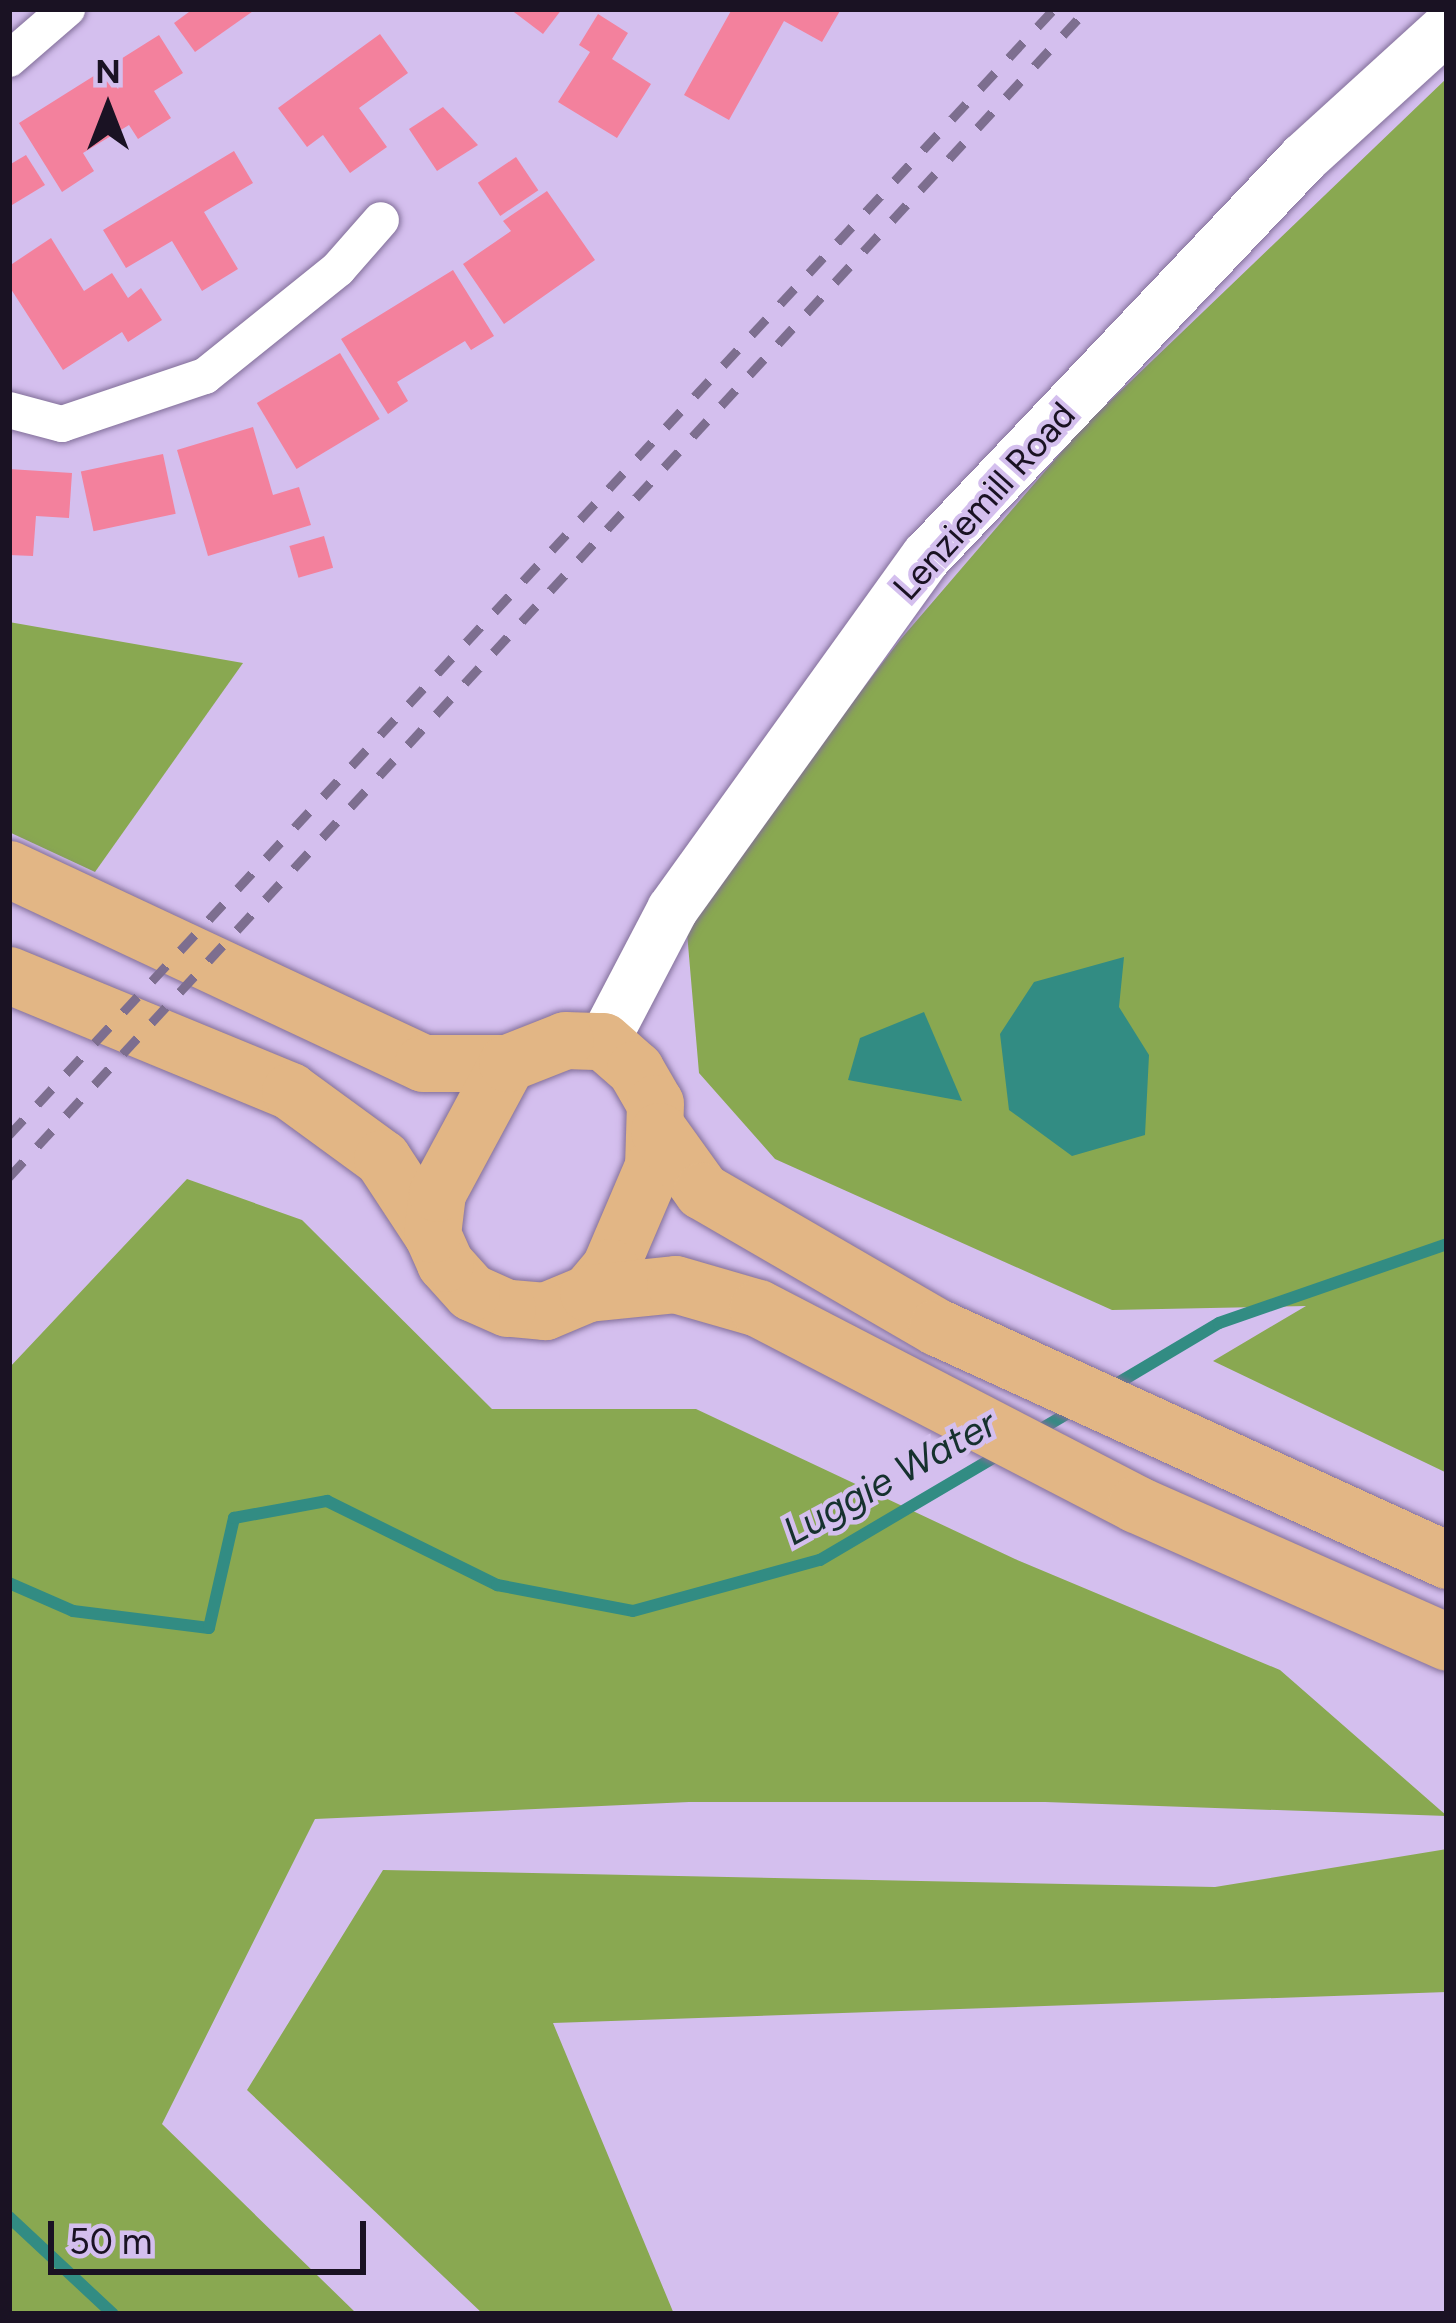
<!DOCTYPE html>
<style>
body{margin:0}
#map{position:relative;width:1456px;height:2323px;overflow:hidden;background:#d4bfee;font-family:Figtree,sans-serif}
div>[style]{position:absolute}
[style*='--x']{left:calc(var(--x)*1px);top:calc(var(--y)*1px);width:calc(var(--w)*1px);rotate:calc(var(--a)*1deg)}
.green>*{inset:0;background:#89a851}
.water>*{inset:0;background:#328c83}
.stream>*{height:12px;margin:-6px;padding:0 6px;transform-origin:6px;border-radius:6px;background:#328c83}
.building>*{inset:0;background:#f3819d;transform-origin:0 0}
.roads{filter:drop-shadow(0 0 3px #816e98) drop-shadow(0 0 3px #816e98)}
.street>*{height:36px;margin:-18px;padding:0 18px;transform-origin:18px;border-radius:18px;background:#fff}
.secondary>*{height:51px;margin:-25.5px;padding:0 25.5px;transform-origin:25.5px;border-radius:25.5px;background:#fff}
.primary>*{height:57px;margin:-28.5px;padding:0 28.5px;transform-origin:28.5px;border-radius:28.5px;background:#e2b685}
.rail>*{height:9px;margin-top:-4.5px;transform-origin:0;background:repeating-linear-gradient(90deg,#7d6e8f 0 21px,transparent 0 42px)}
span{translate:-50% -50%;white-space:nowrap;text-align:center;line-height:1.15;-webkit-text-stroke:9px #d4bfee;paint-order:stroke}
.street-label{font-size:36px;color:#1a1223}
.water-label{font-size:39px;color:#16312e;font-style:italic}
.frame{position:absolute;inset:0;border:12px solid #1a1223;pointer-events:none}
.north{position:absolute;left:48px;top:48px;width:120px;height:120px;-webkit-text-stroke:9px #d4bfee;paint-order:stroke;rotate:0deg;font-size:33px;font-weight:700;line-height:48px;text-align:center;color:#1a1223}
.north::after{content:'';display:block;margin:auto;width:42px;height:54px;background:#1a1223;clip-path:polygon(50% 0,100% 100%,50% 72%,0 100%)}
.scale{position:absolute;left:48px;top:2221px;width:318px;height:54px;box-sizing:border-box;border:6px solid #1a1223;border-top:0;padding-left:15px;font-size:36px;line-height:42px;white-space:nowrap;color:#1a1223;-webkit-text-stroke:9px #d4bfee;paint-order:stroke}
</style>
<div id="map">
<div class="green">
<div style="clip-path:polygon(1447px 78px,1447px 1473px,1213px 1361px,1306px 1306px,1112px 1310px,775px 1159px,699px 1073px,686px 921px,900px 640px,1083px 427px)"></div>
<div style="clip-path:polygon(9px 622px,243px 663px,95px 872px,9px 832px)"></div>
<div style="clip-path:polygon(187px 1179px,302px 1220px,492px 1409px,696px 1409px,1015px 1559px,1280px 1670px,1447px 1816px,1045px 1802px,689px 1802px,315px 1819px,162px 2124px,357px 2314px,9px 2314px,9px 1368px)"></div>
<div style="clip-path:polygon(1447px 1849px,1447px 1992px,553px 2023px,674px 2314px,483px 2314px,247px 2090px,383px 1870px,1215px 1887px)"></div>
</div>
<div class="water">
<div style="clip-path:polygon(1124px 957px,1119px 1007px,1149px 1055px,1145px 1135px,1072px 1156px,1009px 1110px,1000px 1034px,1034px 982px)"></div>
<div style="clip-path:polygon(924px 1012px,962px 1101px,848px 1080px,860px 1038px)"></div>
</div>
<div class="stream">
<div style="--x:1113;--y:1386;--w:123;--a:-30.7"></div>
<div style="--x:1219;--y:1323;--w:241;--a:-19.1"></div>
<div style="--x:1036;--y:1432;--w:45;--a:-30.5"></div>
<div style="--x:9;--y:1583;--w:70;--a:23.6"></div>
<div style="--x:73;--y:1611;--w:137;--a:7.1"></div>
<div style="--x:209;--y:1628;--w:113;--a:-77.2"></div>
<div style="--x:234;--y:1518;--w:95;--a:-10.4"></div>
<div style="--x:327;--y:1501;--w:190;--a:26.3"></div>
<div style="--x:497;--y:1585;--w:138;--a:10.8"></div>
<div style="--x:633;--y:1611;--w:194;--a:-15.3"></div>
<div style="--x:820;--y:1560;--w:212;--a:-30.5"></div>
<div style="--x:9;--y:2217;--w:142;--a:43"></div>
</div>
<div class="building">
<div style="clip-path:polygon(193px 9px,256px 9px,195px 52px,174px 23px)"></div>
<div style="clip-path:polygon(510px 9px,562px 9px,543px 34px)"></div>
<div style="clip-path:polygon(732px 9px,841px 9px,822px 42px,784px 21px,729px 120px,684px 95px)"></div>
<div style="clip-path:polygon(598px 14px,628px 33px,612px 59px,651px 84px,617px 138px,558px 102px,590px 52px,579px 45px)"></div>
<div style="clip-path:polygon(380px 34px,408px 73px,359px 108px,387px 147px,350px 173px,323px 135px,307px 147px,278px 108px)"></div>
<div style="clip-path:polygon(159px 35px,183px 73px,154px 91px,171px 118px,138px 139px,129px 125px,83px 153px,94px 171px,62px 192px,19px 123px)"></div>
<div style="clip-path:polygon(443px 107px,478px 145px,437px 171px,409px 129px)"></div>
<div style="clip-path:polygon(234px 151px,253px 183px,204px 212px,238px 269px,202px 291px,172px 241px,126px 268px,103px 230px)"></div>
<div style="clip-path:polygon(26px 155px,45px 185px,12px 205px,9px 165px)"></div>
<div style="left:516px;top:157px;width:40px;height:46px;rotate:56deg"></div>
<div style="clip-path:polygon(547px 191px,595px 260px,504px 324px,463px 264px,511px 231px,503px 221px)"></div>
<div style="clip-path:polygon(51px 238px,84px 291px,112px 273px,128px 298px,141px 288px,162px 320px,128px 342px,122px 332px,63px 370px,9px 286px,9px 266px)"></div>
<div style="clip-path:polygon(453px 270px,494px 336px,471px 350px,465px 341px,397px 382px,408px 401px,388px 414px,341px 339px)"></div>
<div style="left:340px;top:353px;width:77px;height:97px;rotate:59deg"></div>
<div style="clip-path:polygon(253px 427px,273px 495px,299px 487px,311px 525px,208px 556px,177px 450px)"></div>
<div style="left:163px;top:454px;width:61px;height:84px;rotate:78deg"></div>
<div style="clip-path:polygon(9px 469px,72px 473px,69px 518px,36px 516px,33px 556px,9px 555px)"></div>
<div style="left:324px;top:536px;width:33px;height:36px;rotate:74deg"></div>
</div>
<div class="roads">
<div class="street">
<div style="--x:9;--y:59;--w:77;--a:-40.8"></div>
<div style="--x:9;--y:410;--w:55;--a:14.8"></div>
<div style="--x:62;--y:424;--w:151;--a:-18.6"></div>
<div style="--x:205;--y:376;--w:171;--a:-38.8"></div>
<div style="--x:338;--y:269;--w:65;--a:-48.7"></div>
</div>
<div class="secondary">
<div style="--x:603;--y:1041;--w:149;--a:-62.4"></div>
<div style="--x:672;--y:909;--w:435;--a:-54.3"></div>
<div style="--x:926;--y:556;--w:548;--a:-46.55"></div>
<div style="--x:1303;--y:158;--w:195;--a:-42.3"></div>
</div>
<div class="primary">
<div style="--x:9;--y:869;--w:457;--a:25.1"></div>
<div style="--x:423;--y:1063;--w:84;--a:0"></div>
<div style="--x:9;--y:975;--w:304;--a:22.4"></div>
<div style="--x:290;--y:1091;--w:114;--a:36.1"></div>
<div style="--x:382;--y:1158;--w:91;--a:56.7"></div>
<div style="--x:565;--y:1040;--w:38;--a:2"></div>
<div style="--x:603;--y:1041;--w:43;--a:41.2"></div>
<div style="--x:635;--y:1069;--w:39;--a:60"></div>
<div style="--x:655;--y:1103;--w:63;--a:91.8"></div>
<div style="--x:653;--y:1166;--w:110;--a:113.1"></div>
<div style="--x:610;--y:1267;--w:34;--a:130"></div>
<div style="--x:588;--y:1293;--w:47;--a:157.3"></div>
<div style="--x:545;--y:1311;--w:38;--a:-175"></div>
<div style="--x:507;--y:1308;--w:39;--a:-156"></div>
<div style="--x:471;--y:1292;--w:39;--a:-132"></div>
<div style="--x:445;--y:1263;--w:32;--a:-114"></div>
<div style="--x:432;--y:1234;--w:41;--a:-83"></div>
<div style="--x:437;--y:1193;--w:148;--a:-61.7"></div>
<div style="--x:507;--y:1063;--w:62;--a:-21.6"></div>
<div style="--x:659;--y:1131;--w:74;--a:54.4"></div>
<div style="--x:702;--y:1191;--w:272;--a:30.1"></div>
<div style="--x:937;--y:1327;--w:561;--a:24.55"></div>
<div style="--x:588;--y:1293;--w:87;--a:-5.9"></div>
<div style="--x:675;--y:1284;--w:86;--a:16.1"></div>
<div style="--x:758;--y:1308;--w:426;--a:27.4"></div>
<div style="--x:1136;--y:1504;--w:340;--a:23.9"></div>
</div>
</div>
<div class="rail">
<div style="--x:9;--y:1135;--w:1536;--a:-47.14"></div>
<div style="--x:9;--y:1177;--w:1589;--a:-47.29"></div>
</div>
<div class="street-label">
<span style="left:984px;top:501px;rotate:-48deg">Lenziemill Road</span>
</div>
<div class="water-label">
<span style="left:890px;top:1478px;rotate:-29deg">Luggie Water</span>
</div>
<div class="frame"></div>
<div class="north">N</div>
<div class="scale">50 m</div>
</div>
